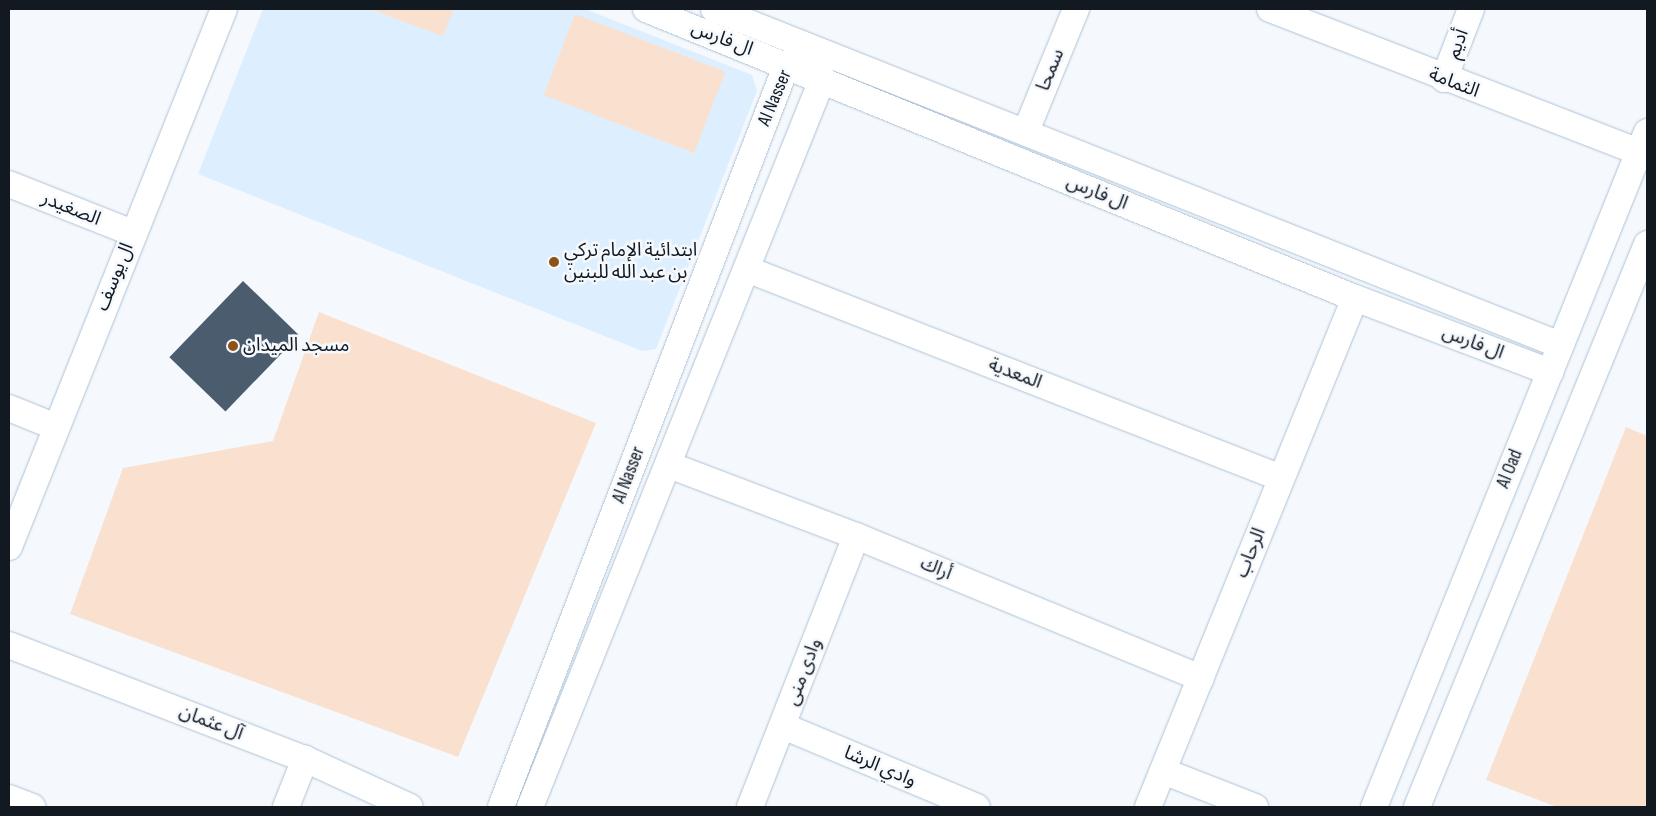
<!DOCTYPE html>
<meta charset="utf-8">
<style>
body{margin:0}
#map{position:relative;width:1656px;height:816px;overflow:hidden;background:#f5f9fd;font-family:"Sofia Sans Condensed","Noto Sans Arabic",sans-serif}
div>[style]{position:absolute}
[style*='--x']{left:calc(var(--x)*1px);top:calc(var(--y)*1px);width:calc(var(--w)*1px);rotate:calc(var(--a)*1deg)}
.built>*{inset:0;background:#ddeefe}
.green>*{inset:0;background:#fae1cf;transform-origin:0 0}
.building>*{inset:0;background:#4a5c6e;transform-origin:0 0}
.roads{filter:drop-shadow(0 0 1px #adc2d6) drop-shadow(0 0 1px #adc2d6)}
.minor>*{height:26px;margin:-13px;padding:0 13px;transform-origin:13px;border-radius:13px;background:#fff}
.dots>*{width:14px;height:14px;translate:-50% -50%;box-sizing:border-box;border:2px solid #f5f9fd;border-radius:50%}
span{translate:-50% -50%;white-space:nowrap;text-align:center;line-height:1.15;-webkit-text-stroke:5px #f5f9fd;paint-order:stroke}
.street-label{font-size:19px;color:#121921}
.poi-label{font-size:19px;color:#121921}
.left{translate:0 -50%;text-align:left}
.frame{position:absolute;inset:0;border:10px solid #121921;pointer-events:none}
</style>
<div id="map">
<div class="built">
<div style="clip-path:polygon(263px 9px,585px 9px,752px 75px,757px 91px,656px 349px,642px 351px,198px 174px)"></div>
</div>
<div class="green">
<div style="clip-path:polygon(370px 9px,454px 9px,443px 36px)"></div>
<div style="left:575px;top:14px;width:161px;height:87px;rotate:21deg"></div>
<div style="clip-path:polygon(319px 312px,596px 423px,458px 757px,70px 614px,123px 468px,273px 441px)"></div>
<div style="clip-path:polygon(1626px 427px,1647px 436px,1647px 807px,1557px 807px,1486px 780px)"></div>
</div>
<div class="building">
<div style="left:243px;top:281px;width:78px;height:106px;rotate:44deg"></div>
</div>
<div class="roads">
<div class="minor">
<div style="--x:646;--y:9;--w:766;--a:22.18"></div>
<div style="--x:1355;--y:298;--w:209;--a:20.8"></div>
<div style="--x:714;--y:9;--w:910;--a:21.66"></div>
<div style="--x:1270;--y:9;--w:396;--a:21.2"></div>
<div style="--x:1444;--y:79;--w:75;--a:-68.9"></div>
<div style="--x:1026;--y:131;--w:132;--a:-67.7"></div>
<div style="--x:9;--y:184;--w:133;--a:21.6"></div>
<div style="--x:749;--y:270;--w:571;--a:21.35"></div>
<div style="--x:9;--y:408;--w:51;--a:22"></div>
<div style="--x:669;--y:465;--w:200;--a:20.8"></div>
<div style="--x:856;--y:536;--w:373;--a:22.4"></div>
<div style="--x:9;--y:547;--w:579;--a:-68.22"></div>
<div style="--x:9;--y:645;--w:317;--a:21.1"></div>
<div style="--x:305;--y:759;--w:115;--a:24.6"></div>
<div style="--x:783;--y:726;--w:210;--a:22.7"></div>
<div style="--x:1163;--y:771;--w:99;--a:21.4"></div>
<div style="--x:9;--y:798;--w:25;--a:21"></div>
<div style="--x:286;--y:807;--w:52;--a:-68.4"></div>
<div style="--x:501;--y:807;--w:796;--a:-68.95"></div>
<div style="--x:787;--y:64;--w:30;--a:-30"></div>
<div style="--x:813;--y:49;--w:32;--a:74"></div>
<div style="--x:822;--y:80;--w:783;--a:111.88"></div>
<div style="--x:750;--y:807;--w:291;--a:-68.6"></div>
<div style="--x:1148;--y:807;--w:549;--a:-67.87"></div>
<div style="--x:1374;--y:807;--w:728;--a:-67.98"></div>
<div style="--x:1417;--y:807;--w:608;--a:-67.78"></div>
</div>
</div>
<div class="dots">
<div style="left:554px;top:262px;background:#8f5116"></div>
<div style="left:233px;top:346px;background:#8f5116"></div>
</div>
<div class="street-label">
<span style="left:722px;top:39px;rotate:21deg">ال فارس</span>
<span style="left:1458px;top:44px;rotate:-69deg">أديم</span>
<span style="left:1051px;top:70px;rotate:-68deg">سمحا</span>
<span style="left:1454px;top:83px;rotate:21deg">الثمامة</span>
<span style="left:775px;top:98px;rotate:-67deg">Al Nasser</span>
<span style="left:1097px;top:193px;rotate:22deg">ال فارس</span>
<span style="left:71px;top:209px;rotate:22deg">الصغيدر</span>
<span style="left:115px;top:277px;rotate:-68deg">ال يوسف</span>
<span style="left:1473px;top:343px;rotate:21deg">ال فارس</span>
<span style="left:1015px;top:374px;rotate:21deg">المعدية</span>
<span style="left:1510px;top:469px;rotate:-68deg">Al Oad</span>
<span style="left:629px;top:475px;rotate:-69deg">Al Nasser</span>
<span style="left:1251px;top:553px;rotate:-68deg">الرحاب</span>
<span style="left:936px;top:569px;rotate:22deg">أراك</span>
<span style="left:804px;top:672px;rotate:-69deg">وادى منى</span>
<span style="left:211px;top:723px;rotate:21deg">آل عثمان</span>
<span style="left:880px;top:767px;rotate:23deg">وادي الرشا</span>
</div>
<div class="poi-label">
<span class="left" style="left:564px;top:262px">ابتدائية الإمام تركي<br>بن عبد الله للبنين</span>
<span class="left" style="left:243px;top:346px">مسجد الميدان</span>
</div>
<div class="frame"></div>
</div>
